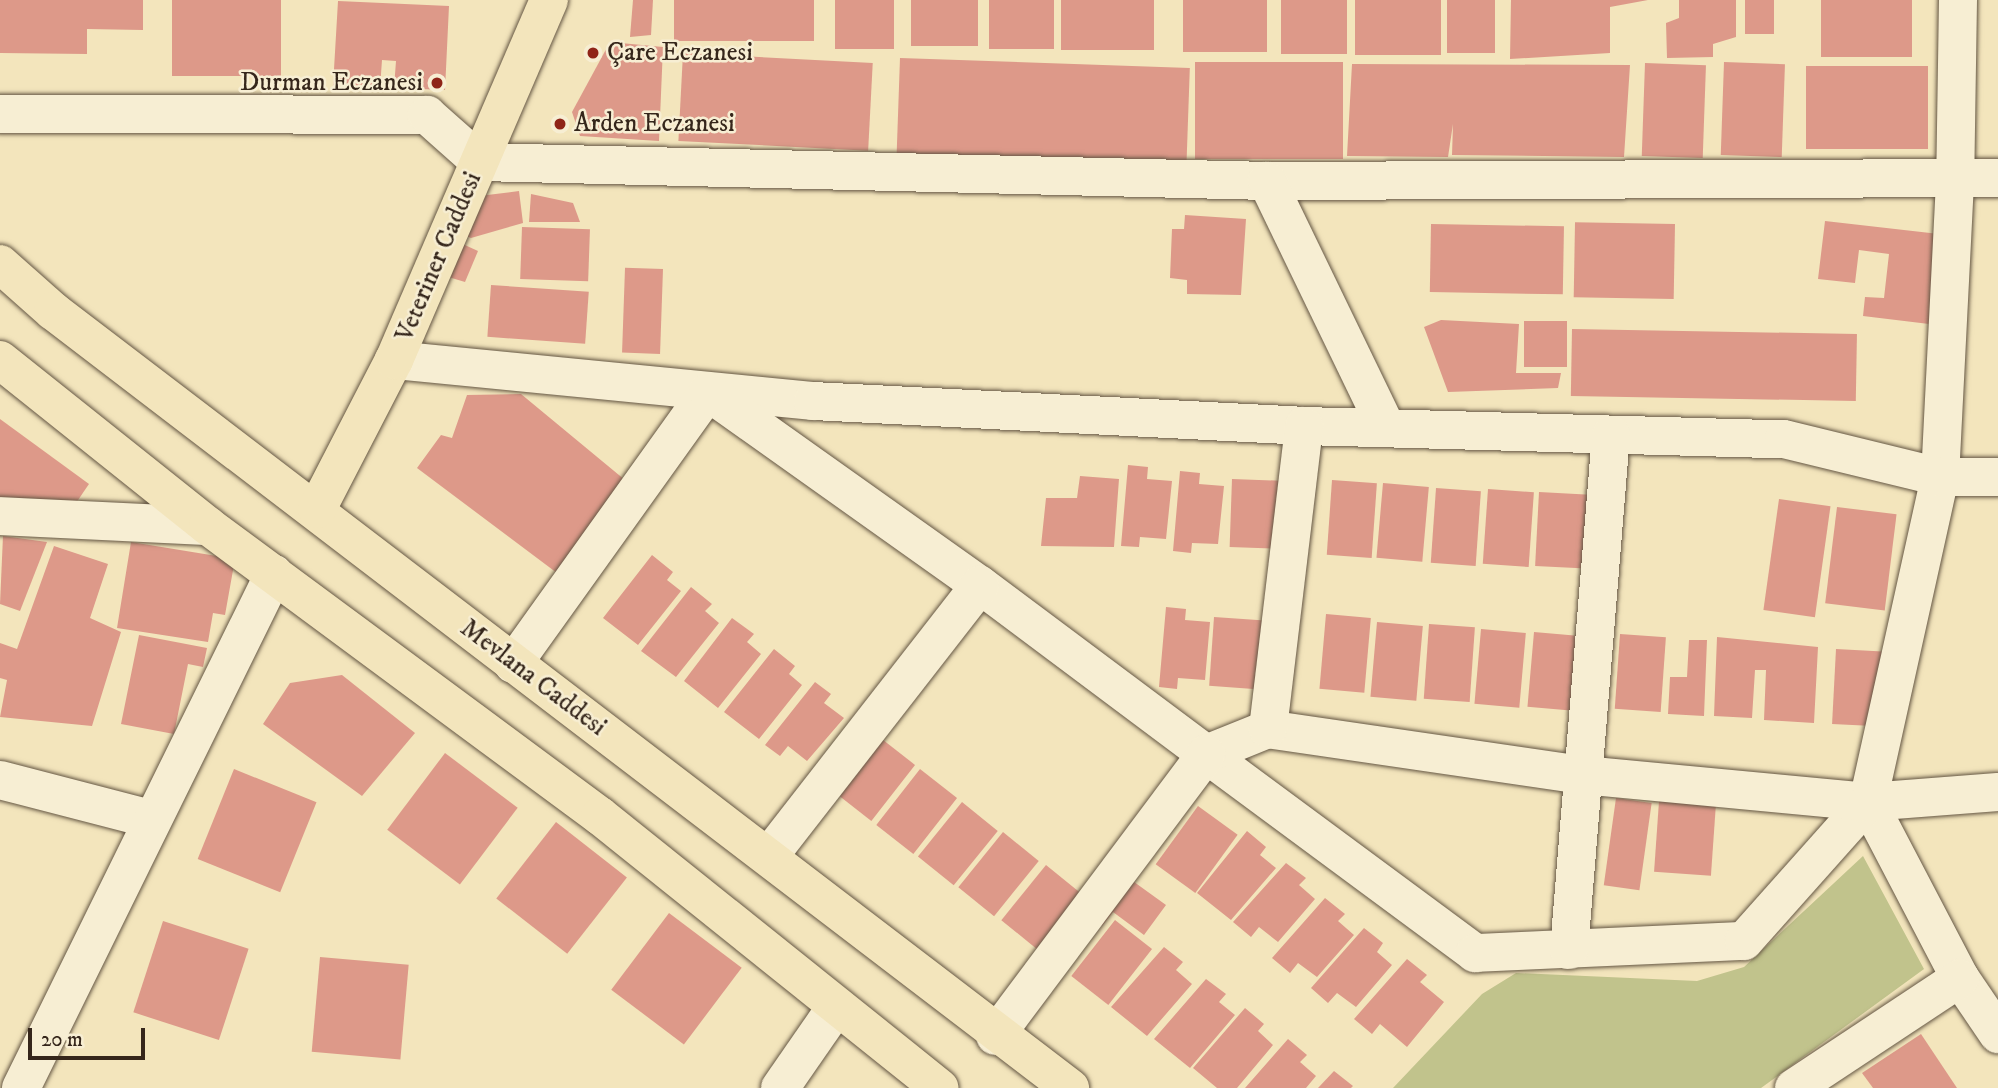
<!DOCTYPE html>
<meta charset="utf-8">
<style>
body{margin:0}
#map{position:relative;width:1998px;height:1088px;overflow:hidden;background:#f3e5bc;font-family:"IM FELL DW Pica",serif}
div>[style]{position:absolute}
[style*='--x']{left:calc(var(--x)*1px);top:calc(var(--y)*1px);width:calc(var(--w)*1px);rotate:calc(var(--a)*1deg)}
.green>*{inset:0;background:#c1c38c}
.building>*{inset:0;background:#dd9989;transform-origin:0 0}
.roads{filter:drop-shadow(0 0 2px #645643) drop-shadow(0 0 2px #645643)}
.minor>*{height:38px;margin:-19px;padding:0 19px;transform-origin:19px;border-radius:19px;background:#f7eed3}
.major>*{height:38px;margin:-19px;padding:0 19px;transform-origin:19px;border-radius:19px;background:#f3e5bc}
.dots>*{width:19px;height:19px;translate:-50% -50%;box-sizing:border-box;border:4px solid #f7eed3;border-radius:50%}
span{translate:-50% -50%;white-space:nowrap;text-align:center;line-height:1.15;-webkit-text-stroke:5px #f7eed3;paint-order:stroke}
.poi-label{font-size:26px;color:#35261b}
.left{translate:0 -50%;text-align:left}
.right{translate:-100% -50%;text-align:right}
.street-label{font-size:26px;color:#35261b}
.scale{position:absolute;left:28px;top:1028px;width:117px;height:32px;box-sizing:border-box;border:4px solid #35261b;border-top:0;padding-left:9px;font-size:21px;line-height:24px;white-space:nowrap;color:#35261b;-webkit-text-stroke:5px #f7eed3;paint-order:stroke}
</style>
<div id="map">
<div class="green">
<div style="clip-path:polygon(1863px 856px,1924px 969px,1761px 1088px,1393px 1088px,1482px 994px,1516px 973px,1697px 981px,1744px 967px)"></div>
</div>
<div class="building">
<div style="clip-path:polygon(0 0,143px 0,143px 30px,87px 29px,87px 54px,0 53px)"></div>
<div style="left:172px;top:0;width:109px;height:76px"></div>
<div style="clip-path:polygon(633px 0,653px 0,651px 35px,630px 37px)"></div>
<div style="left:674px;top:0;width:140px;height:41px"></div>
<div style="left:835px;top:0;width:59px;height:49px"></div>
<div style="left:911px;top:0;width:67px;height:46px"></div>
<div style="left:989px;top:0;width:65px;height:49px"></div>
<div style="left:1061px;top:0;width:93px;height:50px"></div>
<div style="left:1183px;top:0;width:84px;height:52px"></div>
<div style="left:1281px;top:0;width:66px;height:54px"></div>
<div style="left:1355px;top:0;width:86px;height:55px"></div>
<div style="left:1447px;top:0;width:48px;height:53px"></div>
<div style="clip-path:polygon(1511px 0,1648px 0,1610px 7px,1610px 53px,1510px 59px)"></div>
<div style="clip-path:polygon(1679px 0,1736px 0,1736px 37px,1713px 44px,1713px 57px,1667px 58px,1666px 23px,1679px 18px)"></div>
<div style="left:1745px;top:0;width:29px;height:34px"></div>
<div style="left:1821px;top:0;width:91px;height:57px"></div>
<div style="clip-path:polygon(338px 1px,449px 6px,445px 90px,394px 88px,396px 61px,382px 60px,380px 88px,333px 86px)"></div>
<div style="clip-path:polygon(610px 42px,663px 47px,659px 141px,580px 136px,572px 112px)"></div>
<div style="left:683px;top:53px;width:190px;height:88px;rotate:3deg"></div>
<div style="left:900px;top:58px;width:290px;height:95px;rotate:2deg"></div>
<div style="left:1195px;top:62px;width:148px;height:97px"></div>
<div style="left:1724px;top:62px;width:61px;height:93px;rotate:2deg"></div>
<div style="left:1645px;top:63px;width:61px;height:93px;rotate:2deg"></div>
<div style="clip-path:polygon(1352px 64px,1630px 65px,1624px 157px,1452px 155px,1453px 124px,1448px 157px,1347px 156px)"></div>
<div style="left:1806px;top:66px;width:122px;height:83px"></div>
<div style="clip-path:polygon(519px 191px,523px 223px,471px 238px,461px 234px,479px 196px)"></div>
<div style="clip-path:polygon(531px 194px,573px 203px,580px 222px,529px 222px)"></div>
<div style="clip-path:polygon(1185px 215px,1246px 219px,1241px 295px,1187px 294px,1187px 280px,1170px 278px,1172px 229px,1184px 229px)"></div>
<div style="clip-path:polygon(1825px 221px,1939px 234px,1929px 324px,1863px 316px,1865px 297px,1884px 298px,1889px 254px,1859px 250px,1855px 283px,1818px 279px)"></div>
<div style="left:1431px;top:224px;width:133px;height:68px;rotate:1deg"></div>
<div style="left:1675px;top:224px;width:75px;height:100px;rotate:91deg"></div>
<div style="left:522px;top:227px;width:68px;height:52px;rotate:2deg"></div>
<div style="clip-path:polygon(456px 241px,478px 251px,465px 282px,445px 276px)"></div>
<div style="left:663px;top:269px;width:85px;height:38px;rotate:92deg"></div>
<div style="left:491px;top:285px;width:98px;height:52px;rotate:4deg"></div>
<div style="clip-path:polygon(1441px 320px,1519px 324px,1516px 373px,1561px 373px,1558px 388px,1448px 392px,1424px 327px)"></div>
<div style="left:1524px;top:321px;width:43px;height:46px"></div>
<div style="left:1572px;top:329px;width:285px;height:67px;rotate:1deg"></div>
<div style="clip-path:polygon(521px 394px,631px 485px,561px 576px,417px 468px,441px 435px,452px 438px,467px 395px)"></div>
<div style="clip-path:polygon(0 419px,89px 484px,76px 503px,0 504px)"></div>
<div style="clip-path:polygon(1128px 465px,1148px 467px,1147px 479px,1172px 481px,1166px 539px,1140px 537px,1139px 547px,1121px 546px)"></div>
<div style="clip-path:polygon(1180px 471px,1200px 473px,1199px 484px,1224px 486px,1218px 544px,1192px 543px,1191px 553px,1173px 551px)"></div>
<div style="clip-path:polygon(1080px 476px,1119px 479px,1114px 547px,1041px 546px,1046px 498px,1077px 498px)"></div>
<div style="left:1232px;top:479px;width:49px;height:68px;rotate:2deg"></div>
<div style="left:1332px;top:480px;width:45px;height:75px;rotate:4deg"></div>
<div style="left:1383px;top:483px;width:46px;height:75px;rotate:5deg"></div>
<div style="left:1436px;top:488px;width:45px;height:75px;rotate:4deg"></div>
<div style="left:1488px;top:489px;width:46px;height:75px;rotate:4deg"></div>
<div style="left:1539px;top:492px;width:51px;height:74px;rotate:3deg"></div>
<div style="left:1779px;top:499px;width:52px;height:112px;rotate:8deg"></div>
<div style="left:1837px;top:507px;width:60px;height:97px;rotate:7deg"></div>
<div style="clip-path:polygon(3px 536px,47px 542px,20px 611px,0 604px)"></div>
<div style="clip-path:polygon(131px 542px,235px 559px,225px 615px,213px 613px,208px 642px,117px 628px)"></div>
<div style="clip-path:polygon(54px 546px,108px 564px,90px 618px,121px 632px,92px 726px,0 717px,7px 680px,0 678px,0 643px,17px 649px)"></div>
<div style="clip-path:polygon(652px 555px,673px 572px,667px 580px,681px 591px,638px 645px,603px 618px)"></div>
<div style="clip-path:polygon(691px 587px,712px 604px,705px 611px,719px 623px,676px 677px,641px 651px)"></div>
<div style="clip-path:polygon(1166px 607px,1186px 609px,1185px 620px,1210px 622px,1205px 680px,1178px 678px,1177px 689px,1159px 687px)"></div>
<div style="left:1326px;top:614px;width:45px;height:75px;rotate:5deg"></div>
<div style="left:1214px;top:617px;width:58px;height:69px;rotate:4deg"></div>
<div style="clip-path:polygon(732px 618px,754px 634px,747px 642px,761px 654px,718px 708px,684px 681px)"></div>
<div style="left:1377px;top:622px;width:46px;height:75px;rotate:5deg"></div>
<div style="left:1429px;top:624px;width:46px;height:75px;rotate:4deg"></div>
<div style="left:1481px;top:629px;width:45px;height:75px;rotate:5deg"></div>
<div style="left:1534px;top:632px;width:46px;height:75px;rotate:5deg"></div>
<div style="left:1620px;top:634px;width:46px;height:75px;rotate:4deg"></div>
<div style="clip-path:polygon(139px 635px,207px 648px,203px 667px,188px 664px,174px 734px,121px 724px)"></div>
<div style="clip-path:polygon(1717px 637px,1818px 647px,1814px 723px,1764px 720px,1766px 670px,1755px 670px,1752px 718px,1714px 716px)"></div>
<div style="clip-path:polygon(1689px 640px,1707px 640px,1704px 716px,1668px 714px,1670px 677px,1687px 677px)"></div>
<div style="clip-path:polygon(774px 649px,795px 666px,789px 674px,802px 685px,759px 739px,724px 712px)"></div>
<div style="left:1836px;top:649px;width:51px;height:75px;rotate:3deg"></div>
<div style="clip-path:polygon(342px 675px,415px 733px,362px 796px,263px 724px,290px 683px)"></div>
<div style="clip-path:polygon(815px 682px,831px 694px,824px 703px,844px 718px,807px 761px,788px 746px,780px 756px,765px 745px)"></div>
<div style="left:878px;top:736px;width:47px;height:71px;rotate:38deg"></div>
<div style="left:445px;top:753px;width:91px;height:96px;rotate:37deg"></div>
<div style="left:234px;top:769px;width:89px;height:97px;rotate:22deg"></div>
<div style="left:920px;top:769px;width:47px;height:71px;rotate:38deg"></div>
<div style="left:1660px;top:787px;width:57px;height:85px;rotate:4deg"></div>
<div style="left:1616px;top:798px;width:36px;height:88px;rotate:8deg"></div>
<div style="left:962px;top:802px;width:46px;height:70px;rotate:39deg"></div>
<div style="left:1198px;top:806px;width:49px;height:72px;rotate:36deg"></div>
<div style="left:556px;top:822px;width:90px;height:97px;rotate:38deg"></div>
<div style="clip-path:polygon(1247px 831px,1266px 847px,1260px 855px,1276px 868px,1231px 920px,1197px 893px)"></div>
<div style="left:1003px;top:832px;width:46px;height:71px;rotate:39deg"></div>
<div style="clip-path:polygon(1286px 863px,1306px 878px,1299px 885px,1315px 899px,1278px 942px,1259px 927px,1251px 937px,1233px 922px)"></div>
<div style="left:1046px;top:865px;width:46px;height:71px;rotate:39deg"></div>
<div style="clip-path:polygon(1123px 874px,1166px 905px,1144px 935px,1113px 912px,1102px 926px,1090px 918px)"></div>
<div style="clip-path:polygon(1325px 898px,1345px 914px,1338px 921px,1354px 935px,1317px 977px,1298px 963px,1290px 973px,1272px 958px)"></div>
<div style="left:669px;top:913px;width:91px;height:96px;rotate:37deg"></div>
<div style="left:1115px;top:920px;width:47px;height:71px;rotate:38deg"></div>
<div style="left:163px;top:921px;width:90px;height:96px;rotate:18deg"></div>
<div style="clip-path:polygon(1364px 928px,1383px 943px,1377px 952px,1392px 965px,1356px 1007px,1337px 993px,1328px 1003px,1311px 988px)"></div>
<div style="clip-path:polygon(1164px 947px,1183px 962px,1176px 970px,1192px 984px,1147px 1036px,1111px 1007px)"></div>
<div style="left:320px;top:957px;width:89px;height:95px;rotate:5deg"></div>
<div style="clip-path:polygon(1407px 959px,1427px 975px,1420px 982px,1444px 1002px,1407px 1047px,1380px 1024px,1372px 1034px,1354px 1019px)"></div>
<div style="clip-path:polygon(1206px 979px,1226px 994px,1219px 1002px,1235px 1015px,1190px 1068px,1154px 1039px)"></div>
<div style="clip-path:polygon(1245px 1008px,1264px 1024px,1258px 1031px,1273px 1045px,1237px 1088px,1217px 1088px,1193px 1068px)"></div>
<div style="clip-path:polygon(1921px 1034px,1957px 1088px,1873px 1088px,1862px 1073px)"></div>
<div style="clip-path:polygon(1288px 1039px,1307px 1055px,1300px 1062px,1316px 1076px,1306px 1088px,1245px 1088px)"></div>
<div style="clip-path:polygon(1334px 1071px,1353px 1086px,1351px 1088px,1318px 1088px)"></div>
</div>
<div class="roads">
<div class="minor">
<div style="--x:1958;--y:0;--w:182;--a:90.9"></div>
<div style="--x:1955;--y:182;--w:295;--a:92.9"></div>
<div style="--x:1940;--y:477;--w:333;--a:102.5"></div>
<div style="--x:1868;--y:802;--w:199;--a:62.4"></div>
<div style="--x:1960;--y:978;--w:68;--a:55.8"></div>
<div style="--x:0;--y:114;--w:427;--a:0.1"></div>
<div style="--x:427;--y:115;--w:71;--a:41.6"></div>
<div style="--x:480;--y:162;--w:787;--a:1.38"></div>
<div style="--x:1267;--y:181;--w:731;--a:-0.24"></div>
<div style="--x:1267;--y:181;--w:273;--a:64.2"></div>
<div style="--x:394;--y:360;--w:421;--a:5.6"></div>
<div style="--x:813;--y:401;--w:492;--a:2.9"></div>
<div style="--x:1304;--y:426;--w:480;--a:1.6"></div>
<div style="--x:1784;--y:439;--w:161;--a:13.7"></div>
<div style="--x:1940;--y:477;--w:58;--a:0"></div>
<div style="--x:0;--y:516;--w:208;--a:2.8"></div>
<div style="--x:513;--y:664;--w:335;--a:-54.4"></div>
<div style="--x:708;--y:392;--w:334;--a:35.4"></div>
<div style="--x:980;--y:585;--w:282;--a:36.8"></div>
<div style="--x:1206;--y:754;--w:335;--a:36.5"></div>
<div style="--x:1475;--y:953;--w:269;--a:-2.6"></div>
<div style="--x:1744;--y:941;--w:186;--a:-48.3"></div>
<div style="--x:1868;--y:802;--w:287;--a:-174.6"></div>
<div style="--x:1582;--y:775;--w:317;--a:-171.7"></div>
<div style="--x:1268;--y:729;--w:67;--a:158"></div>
<div style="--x:1206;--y:754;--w:352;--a:126.8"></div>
<div style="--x:1268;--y:729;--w:305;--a:-83.2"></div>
<div style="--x:0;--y:780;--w:156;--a:14.5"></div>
<div style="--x:1868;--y:802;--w:130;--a:-4.4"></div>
<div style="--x:769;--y:856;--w:343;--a:-52.1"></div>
<div style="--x:1569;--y:950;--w:517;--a:-85.34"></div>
<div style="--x:21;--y:1088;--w:573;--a:-63.79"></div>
<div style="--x:780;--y:1088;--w:98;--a:-55.3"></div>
<div style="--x:1794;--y:1088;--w:199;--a:-33.5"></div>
</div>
<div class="major">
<div style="--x:0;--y:264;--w:71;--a:41.6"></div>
<div style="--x:53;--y:311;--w:1280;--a:37.38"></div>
<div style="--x:0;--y:360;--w:266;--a:38.6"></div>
<div style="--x:208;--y:526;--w:488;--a:36.5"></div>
<div style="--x:600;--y:816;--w:435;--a:38.7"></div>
<div style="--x:317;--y:509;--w:168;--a:-62.7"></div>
<div style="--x:394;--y:360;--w:392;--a:-66.7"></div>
</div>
</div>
<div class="dots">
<div style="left:593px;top:53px;background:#8f2418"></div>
<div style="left:437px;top:83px;background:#8f2418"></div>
<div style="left:560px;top:124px;background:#8f2418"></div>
</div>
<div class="poi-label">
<span class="left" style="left:607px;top:53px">Çare Eczanesi</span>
<span class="right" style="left:423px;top:83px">Durman Eczanesi</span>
<span class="left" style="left:574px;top:124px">Arden Eczanesi</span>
</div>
<div class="street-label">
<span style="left:439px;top:257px;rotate:-67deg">Veteriner Caddesi</span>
<span style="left:533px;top:678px;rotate:37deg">Mevlana Caddesi</span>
</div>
<div class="scale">20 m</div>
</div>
